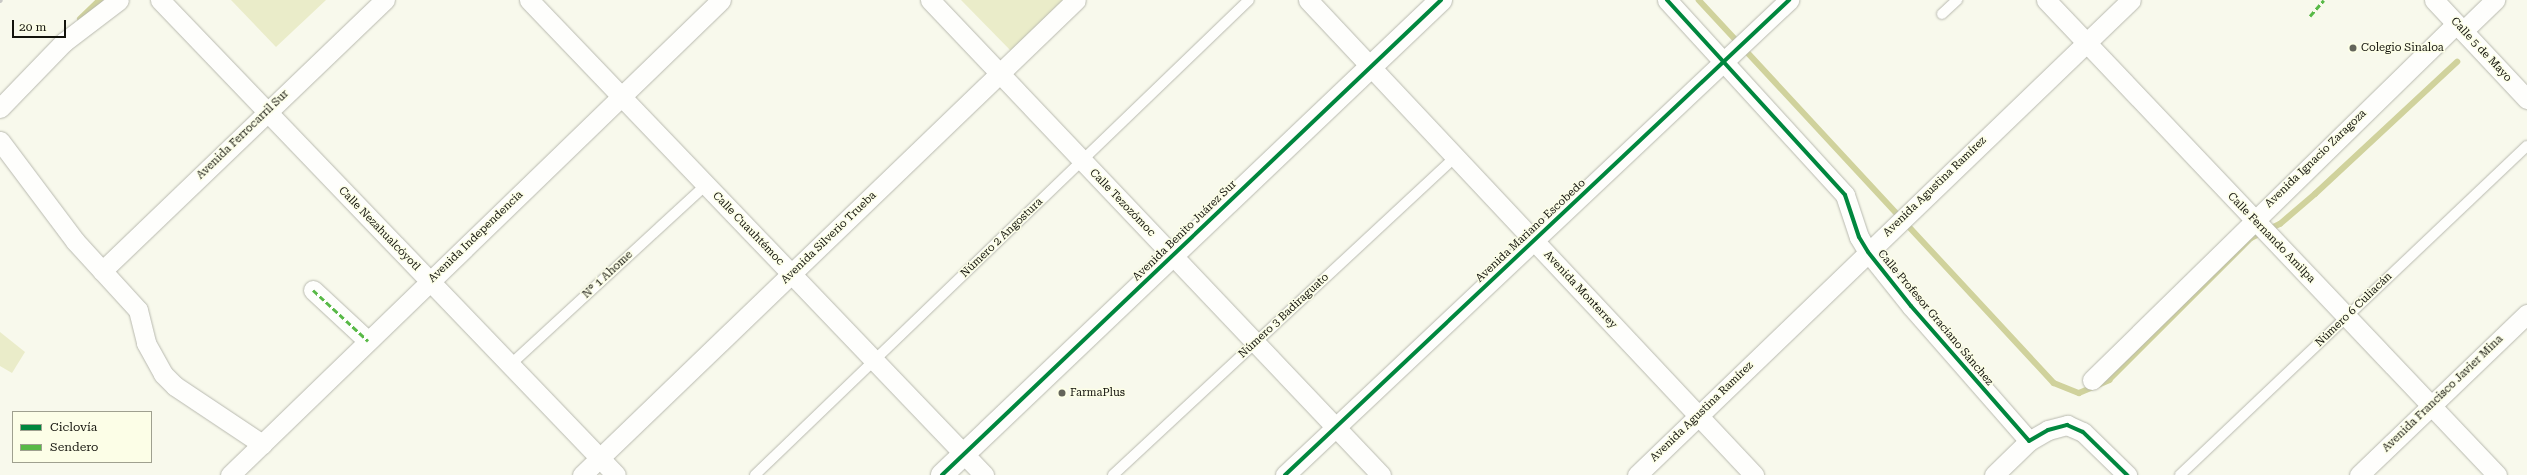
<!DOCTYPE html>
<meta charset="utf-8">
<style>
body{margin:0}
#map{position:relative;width:2527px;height:475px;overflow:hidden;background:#f8f9ec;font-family:"Roboto Serif",serif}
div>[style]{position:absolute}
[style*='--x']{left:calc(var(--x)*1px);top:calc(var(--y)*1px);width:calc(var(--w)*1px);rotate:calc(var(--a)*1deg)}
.green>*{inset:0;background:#eaecc9}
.stream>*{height:5.5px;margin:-2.75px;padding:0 2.75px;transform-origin:2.75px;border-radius:2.75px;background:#d0d29c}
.roads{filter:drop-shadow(0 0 1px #b8b9af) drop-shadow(0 0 1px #b8b9af)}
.lane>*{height:10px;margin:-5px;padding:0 5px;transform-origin:5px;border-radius:5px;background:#fefefc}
.street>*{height:19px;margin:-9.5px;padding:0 9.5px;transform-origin:9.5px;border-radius:9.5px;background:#fefefc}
.secondary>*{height:22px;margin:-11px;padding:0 11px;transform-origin:11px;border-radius:11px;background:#fefefc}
.rail>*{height:3px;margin:-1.5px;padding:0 1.5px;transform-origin:1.5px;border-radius:1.5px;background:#c9c9c6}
.quiet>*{height:3px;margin-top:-1.5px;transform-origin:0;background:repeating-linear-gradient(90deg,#58b947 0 6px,transparent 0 9px)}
.cycleway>*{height:4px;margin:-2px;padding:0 2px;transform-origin:2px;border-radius:2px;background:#00873e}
.dots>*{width:11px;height:11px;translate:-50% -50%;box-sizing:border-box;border:2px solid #fcfee7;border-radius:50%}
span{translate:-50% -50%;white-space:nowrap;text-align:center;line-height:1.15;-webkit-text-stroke:3px #fcfee7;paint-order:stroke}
.poi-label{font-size:11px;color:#13130c}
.left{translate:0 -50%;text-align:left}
.street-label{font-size:11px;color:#13130c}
.legend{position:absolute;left:12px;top:411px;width:140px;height:52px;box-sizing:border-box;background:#fcfee7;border:1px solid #9fa08f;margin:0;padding:5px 7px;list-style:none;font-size:12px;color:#13130c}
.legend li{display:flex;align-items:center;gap:8px;height:20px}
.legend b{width:20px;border:1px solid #9fa08f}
.scale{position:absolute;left:12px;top:20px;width:54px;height:18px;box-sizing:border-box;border:2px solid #13130c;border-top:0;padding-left:5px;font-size:12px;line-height:14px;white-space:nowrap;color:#13130c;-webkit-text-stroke:3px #fcfee7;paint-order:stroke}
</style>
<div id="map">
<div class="green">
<div style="clip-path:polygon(231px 0,326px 0,276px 47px)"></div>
<div style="clip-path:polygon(961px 0,1068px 0,1013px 53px)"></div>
<div style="clip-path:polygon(0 332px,25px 352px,12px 373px,0 366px)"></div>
</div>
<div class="stream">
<div style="--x:1699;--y:0;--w:522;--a:47.17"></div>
<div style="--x:2054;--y:383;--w:27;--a:22"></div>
<div style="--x:2079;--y:393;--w:33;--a:-23"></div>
<div style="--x:2109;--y:380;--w:201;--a:-45"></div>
<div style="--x:2251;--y:238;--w:32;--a:-26"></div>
<div style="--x:2280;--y:224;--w:46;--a:-40.6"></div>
<div style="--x:2315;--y:194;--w:194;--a:-42.9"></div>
<div style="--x:80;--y:19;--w:28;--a:-44"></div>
</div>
<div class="roads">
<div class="lane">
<div style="--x:1942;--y:14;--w:21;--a:-43"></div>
<div style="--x:510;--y:365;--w:266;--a:-42.6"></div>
<div style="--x:755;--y:475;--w:685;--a:-43.88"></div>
<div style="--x:1113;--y:475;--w:467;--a:-42.9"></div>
<div style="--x:2180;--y:475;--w:478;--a:-43.5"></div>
</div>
<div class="street">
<div style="--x:160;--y:0;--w:658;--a:46.17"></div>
<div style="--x:529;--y:0;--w:658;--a:46.23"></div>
<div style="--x:930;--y:0;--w:655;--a:46.48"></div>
<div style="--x:1308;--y:0;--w:652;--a:46.8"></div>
<div style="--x:1667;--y:0;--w:264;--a:47.6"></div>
<div style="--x:1845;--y:195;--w:44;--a:71.6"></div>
<div style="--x:1859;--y:237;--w:17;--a:59"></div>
<div style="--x:1868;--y:252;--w:69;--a:51.5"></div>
<div style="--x:1911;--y:306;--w:179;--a:48.8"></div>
<div style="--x:2029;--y:441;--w:22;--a:-30"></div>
<div style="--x:2048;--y:430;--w:20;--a:-15"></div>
<div style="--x:2067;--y:425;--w:17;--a:24"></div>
<div style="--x:2083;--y:432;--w:62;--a:44.3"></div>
<div style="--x:2046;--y:0;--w:655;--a:46.48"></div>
<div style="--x:2434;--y:0;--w:136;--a:46.8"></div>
<div style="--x:2463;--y:31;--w:45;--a:-44.1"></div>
<div style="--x:0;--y:108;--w:92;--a:-45.9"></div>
<div style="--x:64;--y:42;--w:69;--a:-37.4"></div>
<div style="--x:0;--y:141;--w:125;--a:53.1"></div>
<div style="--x:75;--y:241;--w:93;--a:47.6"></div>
<div style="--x:138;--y:310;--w:34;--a:76"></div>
<div style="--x:146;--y:343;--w:35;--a:61"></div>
<div style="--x:163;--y:374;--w:17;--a:45"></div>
<div style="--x:175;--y:386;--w:105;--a:33.7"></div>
<div style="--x:102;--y:271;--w:392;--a:-43.8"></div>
<div style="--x:313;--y:290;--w:75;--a:42.8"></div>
<div style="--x:2092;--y:380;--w:509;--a:-44.36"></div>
<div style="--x:230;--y:475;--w:683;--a:-44.05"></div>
<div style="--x:582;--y:475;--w:685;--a:-43.88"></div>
<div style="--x:1285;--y:475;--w:693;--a:-43.3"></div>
<div style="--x:1637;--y:475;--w:685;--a:-43.88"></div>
<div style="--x:1994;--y:475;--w:49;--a:-44.2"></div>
<div style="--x:2359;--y:475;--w:233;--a:-43.8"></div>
</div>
<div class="secondary">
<div style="--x:942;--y:475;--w:689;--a:-43.59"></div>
</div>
</div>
<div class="rail">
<div style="--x:0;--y:1;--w:1;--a:-45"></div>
</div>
<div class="quiet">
<div style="--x:2310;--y:16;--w:21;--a:-49"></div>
<div style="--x:313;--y:290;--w:75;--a:42.8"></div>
</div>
<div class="cycleway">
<div style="--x:1667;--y:0;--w:264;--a:47.6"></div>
<div style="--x:1845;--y:195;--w:44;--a:71.6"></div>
<div style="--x:1859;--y:237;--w:17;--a:59"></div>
<div style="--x:1868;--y:252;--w:69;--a:51.5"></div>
<div style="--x:1911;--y:306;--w:179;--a:48.8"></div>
<div style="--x:2029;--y:441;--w:22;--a:-30"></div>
<div style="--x:2048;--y:430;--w:20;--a:-15"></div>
<div style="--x:2067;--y:425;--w:17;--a:24"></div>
<div style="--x:2083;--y:432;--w:62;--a:44.3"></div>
<div style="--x:942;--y:475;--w:689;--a:-43.59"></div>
<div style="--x:1285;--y:475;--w:693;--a:-43.3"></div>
</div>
<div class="dots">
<div style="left:2353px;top:48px;background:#63645a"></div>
<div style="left:1062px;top:393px;background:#63645a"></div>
</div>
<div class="poi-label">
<span class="left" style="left:2361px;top:48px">Colegio Sinaloa</span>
<span class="left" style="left:1070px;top:393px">FarmaPlus</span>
</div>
<div class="street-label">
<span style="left:2481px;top:50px;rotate:47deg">Calle 5 de Mayo</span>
<span style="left:243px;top:135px;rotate:-44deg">Avenida Ferrocarril Sur</span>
<span style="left:2316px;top:159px;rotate:-44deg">Avenida Ignacio Zaragoza</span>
<span style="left:1935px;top:187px;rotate:-44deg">Avenida Agustina Ramírez</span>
<span style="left:1122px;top:203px;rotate:46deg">Calle Tezozómoc</span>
<span style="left:379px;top:229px;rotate:46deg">Calle Nezahualcóyotl</span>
<span style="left:748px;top:229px;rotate:46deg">Calle Cuauhtémoc</span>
<span style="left:1185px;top:231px;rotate:-44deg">Avenida Benito Juárez Sur</span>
<span style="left:1531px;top:231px;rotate:-43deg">Avenida Mariano Escobedo</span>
<span style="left:476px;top:237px;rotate:-44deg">Avenida Independencia</span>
<span style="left:829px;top:238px;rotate:-44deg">Avenida Silverio Trueba</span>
<span style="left:1002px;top:238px;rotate:-44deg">Número 2 Angostura</span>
<span style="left:2271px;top:238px;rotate:46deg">Calle Fernando Amilpa</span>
<span style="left:608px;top:275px;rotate:-43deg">N° 1 Ahome</span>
<span style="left:1580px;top:290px;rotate:47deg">Avenida Monterrey</span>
<span style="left:2354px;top:310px;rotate:-44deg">Número 6 Culiacán</span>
<span style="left:1284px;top:316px;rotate:-43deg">Número 3 Badiraguato</span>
<span style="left:1935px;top:318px;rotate:50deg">Calle Profesor Graciano Sánchez</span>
<span style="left:2443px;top:394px;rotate:-44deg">Avenida Francisco Javier Mina</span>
<span style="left:1702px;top:412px;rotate:-44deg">Avenida Agustina Ramírez</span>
</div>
<ul class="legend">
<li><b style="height:5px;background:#00873e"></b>Ciclovía</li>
<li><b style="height:5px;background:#58b947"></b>Sendero</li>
</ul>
<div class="scale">20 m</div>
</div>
